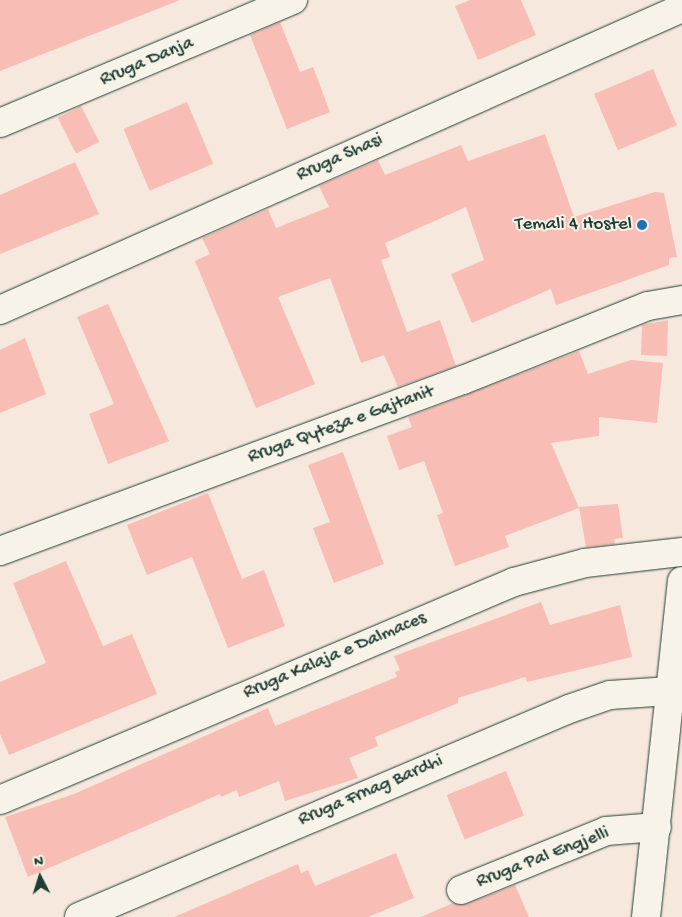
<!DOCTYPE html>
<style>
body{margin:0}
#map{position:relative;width:682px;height:917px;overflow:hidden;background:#f7e8de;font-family:"Gochi Hand",sans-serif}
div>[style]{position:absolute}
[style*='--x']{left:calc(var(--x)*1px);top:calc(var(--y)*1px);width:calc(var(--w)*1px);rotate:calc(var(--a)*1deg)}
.building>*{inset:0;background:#f8bdb4;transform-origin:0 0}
.roads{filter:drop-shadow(0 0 1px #1f3d34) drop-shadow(0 0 1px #1f3d34)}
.minor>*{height:28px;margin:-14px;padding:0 14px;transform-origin:14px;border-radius:14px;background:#f7f3e8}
.major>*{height:28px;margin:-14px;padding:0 14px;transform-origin:14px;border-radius:14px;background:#f7f3e8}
.dots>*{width:14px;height:14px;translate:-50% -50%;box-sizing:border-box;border:2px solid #f7f3e8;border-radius:50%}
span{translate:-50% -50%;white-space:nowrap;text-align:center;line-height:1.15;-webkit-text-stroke:4px #f7f3e8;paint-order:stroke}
.street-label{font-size:19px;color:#1f3d34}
.poi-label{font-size:19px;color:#1f3d34}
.right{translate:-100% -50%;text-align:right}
.north{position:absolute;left:15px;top:852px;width:50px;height:50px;-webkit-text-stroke:4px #f7f3e8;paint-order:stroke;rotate:355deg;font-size:14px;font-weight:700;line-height:20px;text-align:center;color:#1f3d34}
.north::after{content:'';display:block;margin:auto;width:18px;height:22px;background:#1f3d34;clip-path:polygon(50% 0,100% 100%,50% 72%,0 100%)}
</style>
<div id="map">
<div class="building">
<div style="clip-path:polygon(0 0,180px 0,0 71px)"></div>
<div style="clip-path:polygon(470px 0,521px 0,536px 35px,478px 60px,455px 6px)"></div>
<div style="clip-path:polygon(280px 22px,300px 72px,313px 67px,330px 112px,287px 129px,250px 35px)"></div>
<div style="left:653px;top:69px;width:61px;height:64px;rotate:67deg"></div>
<div style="left:187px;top:102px;width:67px;height:69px;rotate:67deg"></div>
<div style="left:81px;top:106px;width:40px;height:26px;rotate:63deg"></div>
<div style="clip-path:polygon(545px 134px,574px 217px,655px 192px,664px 193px,677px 257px,669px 258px,669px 265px,556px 305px,551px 289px,472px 323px,451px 274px,484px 260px,466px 207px,385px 243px,390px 257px,381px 260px,407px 332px,440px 320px,456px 366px,398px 387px,384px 355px,361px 363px,330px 278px,278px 297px,315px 384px,256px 408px,195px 261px,210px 254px,202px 238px,268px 209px,276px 228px,329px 207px,319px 186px,378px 160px,385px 175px,461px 145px,468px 161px)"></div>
<div style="clip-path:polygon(75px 162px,99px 214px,0 254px,0 195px)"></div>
<div style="clip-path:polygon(108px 304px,169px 441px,108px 464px,89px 414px,114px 404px,77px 317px)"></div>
<div style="clip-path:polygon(668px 320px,667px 356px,641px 355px,642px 325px)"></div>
<div style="clip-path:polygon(25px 338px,46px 394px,0 413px,0 350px)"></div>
<div style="clip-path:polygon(579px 351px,588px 374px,631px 360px,663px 363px,657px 423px,599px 417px,599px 436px,551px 443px,579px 508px,505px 536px,509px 547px,455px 566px,437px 515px,443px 513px,424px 461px,399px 470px,387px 436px,412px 427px,408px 417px)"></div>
<div style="clip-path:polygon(343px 452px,384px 564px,334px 583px,313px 528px,330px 522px,308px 465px)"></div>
<div style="clip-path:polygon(208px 493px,242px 579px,264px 570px,285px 626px,228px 648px,192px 557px,147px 575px,127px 525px)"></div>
<div style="clip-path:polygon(618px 504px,623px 538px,614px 539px,615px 544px,586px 547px,579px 507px)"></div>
<div style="clip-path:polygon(66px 561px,103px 646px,132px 634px,157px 694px,9px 755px,0 734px,0 682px,46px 663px,13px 583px)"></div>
<div style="clip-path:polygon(541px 602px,550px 625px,620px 605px,632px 657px,527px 682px,525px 677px,458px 698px,458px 703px,375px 737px,378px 746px,349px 758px,358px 778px,285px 801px,279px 781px,239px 797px,237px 790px,221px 797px,220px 794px,28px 877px,5px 817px,74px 794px,268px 708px,275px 726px,397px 677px,395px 672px,400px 670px,394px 656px)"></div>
<div style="left:506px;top:771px;width:48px;height:64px;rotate:68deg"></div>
<div style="clip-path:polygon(396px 853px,414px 898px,368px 917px,174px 917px,298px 864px,301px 873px,308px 870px,315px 886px)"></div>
<div style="clip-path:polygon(515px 885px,529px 917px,421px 917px,453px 903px,467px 904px)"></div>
</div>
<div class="roads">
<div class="minor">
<div style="--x:0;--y:123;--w:318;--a:-22.8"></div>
<div style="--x:0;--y:310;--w:746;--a:-23.88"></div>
<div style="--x:0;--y:551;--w:494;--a:-20.3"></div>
<div style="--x:463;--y:380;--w:199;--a:-21.8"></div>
<div style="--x:648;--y:306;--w:35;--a:-10"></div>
<div style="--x:0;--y:800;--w:558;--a:-22.98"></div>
<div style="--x:514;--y:582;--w:73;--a:-15"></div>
<div style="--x:585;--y:563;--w:98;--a:-6.5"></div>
<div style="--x:461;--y:890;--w:157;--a:-22.1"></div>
<div style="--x:606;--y:831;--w:51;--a:-4.5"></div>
<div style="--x:79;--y:917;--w:532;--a:-23"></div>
<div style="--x:569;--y:709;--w:43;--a:-18.9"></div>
<div style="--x:610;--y:695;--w:60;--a:-3.8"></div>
</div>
<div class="major">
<div style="--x:646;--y:917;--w:338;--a:-83.9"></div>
</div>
</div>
<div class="dots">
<div style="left:642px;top:225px;background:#1f6fb2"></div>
</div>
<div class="street-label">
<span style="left:147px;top:62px;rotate:-23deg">Rruga Danja</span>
<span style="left:340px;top:158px;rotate:-24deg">Rruga Shasi</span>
<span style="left:341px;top:425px;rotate:-20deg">Rruga Qyteza e Gajtanit</span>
<span style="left:335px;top:656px;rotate:-23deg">Rruga Kalaja e Dalmaces</span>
<span style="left:371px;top:791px;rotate:-23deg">Rruga Frnag Bardhi</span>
<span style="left:543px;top:858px;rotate:-21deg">Rruga Pal Engjelli</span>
</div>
<div class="poi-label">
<span class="right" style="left:632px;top:225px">Temali 4 Hostel</span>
</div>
<div class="north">N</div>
</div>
